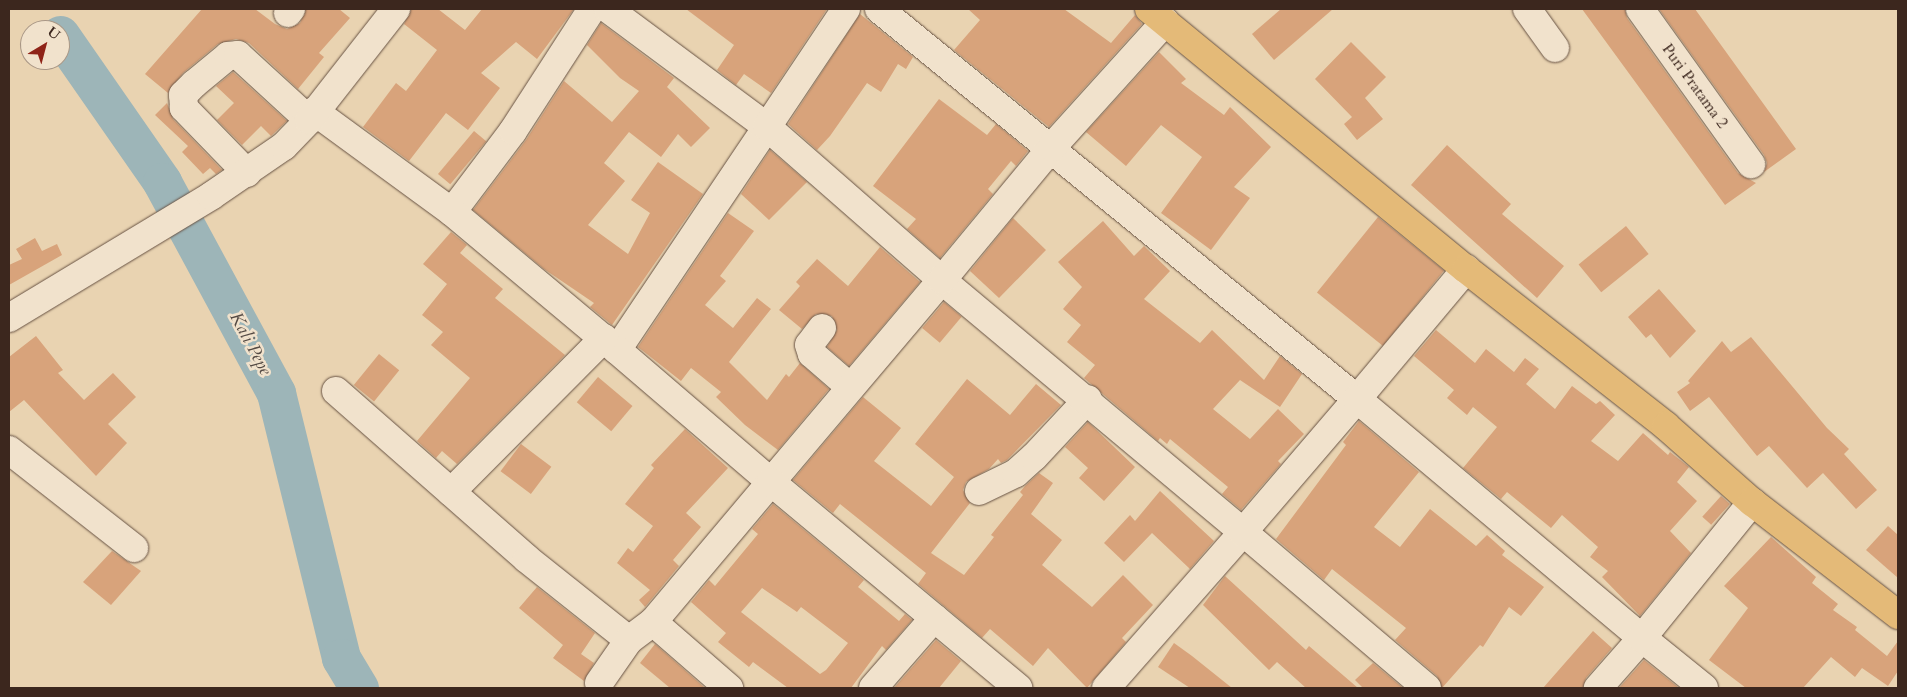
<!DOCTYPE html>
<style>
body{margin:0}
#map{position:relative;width:1907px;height:697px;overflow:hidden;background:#e9d3b1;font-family:Cardo,serif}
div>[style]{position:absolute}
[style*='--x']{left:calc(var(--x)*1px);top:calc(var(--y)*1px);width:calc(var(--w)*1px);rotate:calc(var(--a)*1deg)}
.river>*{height:39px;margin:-19.5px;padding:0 19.5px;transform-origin:19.5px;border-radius:19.5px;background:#9db5b8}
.building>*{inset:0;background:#d8a37b;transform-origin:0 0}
.roads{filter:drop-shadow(0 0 1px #675243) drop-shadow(0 0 1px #675243)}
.minor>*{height:28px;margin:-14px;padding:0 14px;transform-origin:14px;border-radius:14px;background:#f1e2cc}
.major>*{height:28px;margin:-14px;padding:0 14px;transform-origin:14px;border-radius:14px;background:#e4ba78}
span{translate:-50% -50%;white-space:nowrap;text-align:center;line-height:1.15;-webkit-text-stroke:5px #f1e2cc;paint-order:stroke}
.street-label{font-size:16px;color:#3c271e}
.water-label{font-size:18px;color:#544a44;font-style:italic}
.frame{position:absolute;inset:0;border:10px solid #3c271e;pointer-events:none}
.north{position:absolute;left:20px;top:20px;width:50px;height:50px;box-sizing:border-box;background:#f1e2cc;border:1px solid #a99786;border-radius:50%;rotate:37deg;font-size:14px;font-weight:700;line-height:20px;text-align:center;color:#3c271e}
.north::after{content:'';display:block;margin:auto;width:18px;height:22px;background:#8f2418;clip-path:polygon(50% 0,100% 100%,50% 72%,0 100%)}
</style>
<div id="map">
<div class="river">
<div style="--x:60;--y:35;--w:179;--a:55.2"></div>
<div style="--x:162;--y:182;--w:240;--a:61.6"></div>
<div style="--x:276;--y:393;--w:273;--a:76.2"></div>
<div style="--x:341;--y:658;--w:35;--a:59"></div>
</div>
<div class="building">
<div style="clip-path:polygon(202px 9px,255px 9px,275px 24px,287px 29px,300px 23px,306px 9px,339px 9px,350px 18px,319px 53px,324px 57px,298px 89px,249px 43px,236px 39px,218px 44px,183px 73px,168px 93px,145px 74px)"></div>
<div style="clip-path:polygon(411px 9px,438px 9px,465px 30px,482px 9px,574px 9px,537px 59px,516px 42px,481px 73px,500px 88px,468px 130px,446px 113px,409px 161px,363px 127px,396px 83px,406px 91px,437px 50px,404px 24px)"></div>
<div style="clip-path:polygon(686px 9px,827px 9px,771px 93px,744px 74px,736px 85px,717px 70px,734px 45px)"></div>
<div style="clip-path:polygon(968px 9px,1064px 9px,1111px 43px,1135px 15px,1142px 24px,1049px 127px,954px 50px,980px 20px)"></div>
<div style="clip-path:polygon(1281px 9px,1333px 9px,1274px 60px,1252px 34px)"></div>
<div style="clip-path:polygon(1582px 9px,1625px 9px,1627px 18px,1738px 173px,1756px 183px,1725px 205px)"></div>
<div style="clip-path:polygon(1659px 9px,1695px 9px,1796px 149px,1764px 172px,1767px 163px,1764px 155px)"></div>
<div style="clip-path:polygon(860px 14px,913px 57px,906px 69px,898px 64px,881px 92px,867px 83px,830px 136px,817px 150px,788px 124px)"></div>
<div style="clip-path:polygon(601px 23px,674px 78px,667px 87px,710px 128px,691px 147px,678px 134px,661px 157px,629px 132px,604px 163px,625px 181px,588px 225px,628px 254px,650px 213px,631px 200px,658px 162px,703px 194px,612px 325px,590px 307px,594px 303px,544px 269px,473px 210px,526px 140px,564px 81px,612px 122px,639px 91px,620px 78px,587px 45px)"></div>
<div style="clip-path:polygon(1351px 42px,1386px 77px,1365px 98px,1383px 119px,1357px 140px,1344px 124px,1352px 117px,1315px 79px)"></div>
<div style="clip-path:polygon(1159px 52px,1186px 79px,1181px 83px,1224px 115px,1230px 107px,1271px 147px,1234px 187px,1250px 198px,1211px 250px,1161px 213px,1202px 157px,1161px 125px,1126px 166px,1086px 132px)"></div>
<div style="clip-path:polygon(233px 72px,287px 121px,271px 136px,261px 126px,242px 145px,217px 120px,234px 103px,216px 86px)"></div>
<div style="clip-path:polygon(939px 99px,987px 135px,996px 124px,1028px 151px,1016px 166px,1011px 161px,988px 189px,993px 194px,940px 258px,907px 229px,916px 219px,873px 186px)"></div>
<div style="clip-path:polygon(167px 103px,173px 119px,222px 170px,216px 174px,210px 168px,203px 174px,182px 152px,188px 146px,155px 115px)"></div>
<div style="left:474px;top:131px;width:16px;height:56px;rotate:40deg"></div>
<div style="clip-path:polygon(1447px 145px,1511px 204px,1502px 214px,1564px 266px,1537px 298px,1411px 185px)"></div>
<div style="clip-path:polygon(770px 150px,807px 182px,769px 220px,741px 194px)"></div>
<div style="clip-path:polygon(728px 213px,754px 231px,720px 276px,726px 281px,705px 305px,733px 328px,757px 298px,771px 309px,729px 362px,767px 400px,786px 374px,789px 377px,800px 363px,829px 389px,778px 450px,745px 425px,716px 397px,721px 392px,691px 368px,681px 381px,638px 347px)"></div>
<div style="left:1378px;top:217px;width:85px;height:97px;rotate:39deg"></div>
<div style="clip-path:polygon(1013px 218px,1046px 250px,999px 298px,970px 271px)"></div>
<div style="clip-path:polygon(1103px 221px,1134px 256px,1144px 246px,1170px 271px,1144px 299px,1200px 343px,1212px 330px,1264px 380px,1280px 356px,1302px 374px,1280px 407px,1240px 380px,1213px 409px,1250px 439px,1278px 409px,1304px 434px,1278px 461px,1281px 464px,1241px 510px,1222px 494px,1228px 487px,1170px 439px,1167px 444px,1160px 438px,1158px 441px,1084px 378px,1095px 365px,1067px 342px,1081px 325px,1063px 309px,1082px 287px,1058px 262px)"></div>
<div style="left:1626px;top:226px;width:36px;height:61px;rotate:51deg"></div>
<div style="clip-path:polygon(451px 232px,467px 245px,460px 253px,503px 289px,495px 298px,565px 355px,457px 464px,442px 451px,436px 458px,417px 441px,470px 378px,431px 345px,443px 332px,422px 315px,447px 284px,423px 264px)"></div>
<div style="clip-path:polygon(35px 238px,42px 251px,57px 244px,62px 255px,9px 285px,9px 265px,22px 259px,16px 249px)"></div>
<div style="clip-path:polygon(880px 247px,920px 282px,849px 366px,827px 347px,837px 330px,832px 316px,816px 314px,802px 329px,779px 310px,800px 286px,796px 282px,817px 259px,848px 286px)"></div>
<div style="clip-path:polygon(1659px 289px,1696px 331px,1670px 358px,1651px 334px,1646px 338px,1628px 317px)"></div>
<div style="left:944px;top:302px;width:23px;height:34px;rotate:40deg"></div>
<div style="clip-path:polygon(1436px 330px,1475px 363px,1486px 349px,1514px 372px,1525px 358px,1539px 369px,1526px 384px,1555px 409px,1572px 386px,1596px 404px,1600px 401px,1615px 415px,1591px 441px,1618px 461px,1643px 433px,1668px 455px,1670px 452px,1689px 467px,1677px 482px,1697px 501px,1670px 531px,1691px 553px,1640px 616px,1602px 577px,1608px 571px,1590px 557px,1598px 547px,1562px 515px,1551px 528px,1507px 492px,1501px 499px,1463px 468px,1497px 427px,1473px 407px,1467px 415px,1447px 398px,1454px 390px,1414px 356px)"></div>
<div style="clip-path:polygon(36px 336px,63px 370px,58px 373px,84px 400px,113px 373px,136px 397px,108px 424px,127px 443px,96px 476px,24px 400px,9px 412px,9px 357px)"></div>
<div style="clip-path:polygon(1751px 337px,1827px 428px,1849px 449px,1844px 454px,1877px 490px,1856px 509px,1823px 473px,1807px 488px,1769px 446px,1757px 456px,1709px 397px,1690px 411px,1677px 392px,1690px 383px,1688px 381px,1722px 341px,1731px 352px)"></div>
<div style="left:379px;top:354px;width:26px;height:40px;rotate:39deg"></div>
<div style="left:598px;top:377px;width:45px;height:33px;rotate:40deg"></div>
<div style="clip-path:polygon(967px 379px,1010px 415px,1036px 384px,1061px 405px,1007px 460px,1001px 463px,998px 459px,989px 469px,966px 482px,963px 490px,970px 503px,931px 553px,964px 575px,994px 537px,991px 535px,1023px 495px,1020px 492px,1025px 486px,1039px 473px,1053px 483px,1031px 514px,1062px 540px,1042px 565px,1092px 607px,1123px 575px,1153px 605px,1122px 638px,1126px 642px,1087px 688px,1048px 648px,1033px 666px,990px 629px,982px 638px,918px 584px,926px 573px,840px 504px,833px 513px,793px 480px,863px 397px,901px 428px,874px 461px,931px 506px,954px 477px,915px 444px)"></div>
<div style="clip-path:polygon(1359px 421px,1419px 472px,1374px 527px,1400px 547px,1430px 509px,1476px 546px,1487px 535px,1505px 551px,1502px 555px,1544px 587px,1521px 616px,1509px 607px,1483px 647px,1480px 645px,1442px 688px,1437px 676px,1395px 640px,1406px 628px,1332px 569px,1324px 580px,1276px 539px,1346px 445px,1343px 442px)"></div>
<div style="clip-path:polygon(1088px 422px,1135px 467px,1104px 501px,1079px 478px,1088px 468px,1065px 447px)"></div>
<div style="clip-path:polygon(685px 429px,728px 468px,686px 513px,701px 527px,673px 560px,679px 566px,645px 607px,639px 600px,650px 590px,617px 563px,628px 548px,633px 552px,653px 526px,625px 504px,654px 468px,651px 465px)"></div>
<div style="left:521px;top:444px;width:38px;height:34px;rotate:37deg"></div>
<div style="clip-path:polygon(1160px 491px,1214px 541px,1190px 569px,1152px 533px,1124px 562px,1104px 543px,1130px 515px,1135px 521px)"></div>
<div style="left:1721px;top:496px;width:12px;height:28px;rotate:42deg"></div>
<div style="clip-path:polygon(evenodd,773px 504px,864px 580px,858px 587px,899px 621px,905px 614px,912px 620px,886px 650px,882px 646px,851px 688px,788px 688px,753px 662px,749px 667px,718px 642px,726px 633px,691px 602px,709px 580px,715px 586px,758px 534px,752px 529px,773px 504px,762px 588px,797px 612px,801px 607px,848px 643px,826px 670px,820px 674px,741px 612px,762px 588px)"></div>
<div style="clip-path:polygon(1888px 526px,1898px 535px,1898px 578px,1866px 550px)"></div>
<div style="clip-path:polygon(1771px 537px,1816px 577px,1812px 583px,1838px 604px,1833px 610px,1857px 627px,1855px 630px,1887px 656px,1898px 641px,1898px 671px,1888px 686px,1862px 668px,1855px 677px,1831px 657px,1803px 688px,1746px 688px,1709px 660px,1748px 608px,1724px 586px)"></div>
<div style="clip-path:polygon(112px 551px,141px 571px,111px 605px,83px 582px)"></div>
<div style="clip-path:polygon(1225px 576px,1306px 650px,1309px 646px,1358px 688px,1306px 688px,1277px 662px,1269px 670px,1203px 605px)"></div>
<div style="clip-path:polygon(537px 587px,595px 633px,581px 654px,594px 663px,584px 681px,553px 658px,563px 645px,519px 608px)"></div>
<div style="clip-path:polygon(1593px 631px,1612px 648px,1586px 678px,1583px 688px,1543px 688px)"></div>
<div style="clip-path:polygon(936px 640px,961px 661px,939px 688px,894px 688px)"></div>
<div style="clip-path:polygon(1174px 643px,1192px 656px,1232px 688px,1190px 688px,1158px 667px)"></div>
<div style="clip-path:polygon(655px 644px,705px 688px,670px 688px,640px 663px)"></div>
<div style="clip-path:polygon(1644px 660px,1679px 688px,1619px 688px)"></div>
<div style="clip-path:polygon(1373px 663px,1403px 688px,1363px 688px,1355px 680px)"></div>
</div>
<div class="roads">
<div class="minor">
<div style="--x:879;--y:9;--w:617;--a:39.21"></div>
<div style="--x:1357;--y:399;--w:170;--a:-50"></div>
<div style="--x:1527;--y:9;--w:48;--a:54.3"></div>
<div style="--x:1640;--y:9;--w:191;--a:54.4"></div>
<div style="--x:288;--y:13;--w:5;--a:-53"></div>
<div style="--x:314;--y:111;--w:171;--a:36.2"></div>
<div style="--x:452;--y:212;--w:101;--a:-53"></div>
<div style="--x:513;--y:131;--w:145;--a:-57.1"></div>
<div style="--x:247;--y:173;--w:91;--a:-134.1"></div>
<div style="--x:184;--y:108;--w:13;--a:-94"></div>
<div style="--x:183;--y:95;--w:16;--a:-45"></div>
<div style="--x:194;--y:84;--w:44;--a:-39.5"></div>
<div style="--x:228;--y:56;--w:10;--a:-6"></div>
<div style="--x:238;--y:55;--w:96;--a:42.5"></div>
<div style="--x:452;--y:212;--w:215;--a:39.9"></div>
<div style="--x:617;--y:350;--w:269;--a:-56.1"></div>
<div style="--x:767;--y:127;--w:198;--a:-143.4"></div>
<div style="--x:9;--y:318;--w:236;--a:-31.1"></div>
<div style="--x:211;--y:196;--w:88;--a:-34.4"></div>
<div style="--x:284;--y:146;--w:36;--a:-46"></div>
<div style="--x:309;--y:120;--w:141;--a:-51.9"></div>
<div style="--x:822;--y:328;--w:21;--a:127"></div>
<div style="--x:809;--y:345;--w:9;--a:72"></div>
<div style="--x:812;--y:354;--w:50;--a:41"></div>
<div style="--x:617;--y:350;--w:203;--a:40.6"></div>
<div style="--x:771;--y:482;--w:265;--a:-49.8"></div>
<div style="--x:942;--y:280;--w:232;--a:-138.8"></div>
<div style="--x:767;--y:127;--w:142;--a:-56.2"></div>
<div style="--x:336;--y:391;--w:254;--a:41.3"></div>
<div style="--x:527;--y:559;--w:130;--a:38.5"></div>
<div style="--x:9;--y:450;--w:159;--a:38.1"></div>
<div style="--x:979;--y:491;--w:41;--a:-25.9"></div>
<div style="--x:1016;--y:473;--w:24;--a:-42"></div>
<div style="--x:1034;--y:457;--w:79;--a:-47"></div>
<div style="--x:451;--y:492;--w:217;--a:-45.2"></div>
<div style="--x:653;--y:622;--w:101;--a:41"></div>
<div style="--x:599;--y:683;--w:52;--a:-55.1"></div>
<div style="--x:629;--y:640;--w:30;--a:-37"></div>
<div style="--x:653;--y:622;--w:183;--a:-49.9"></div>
<div style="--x:771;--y:482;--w:322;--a:39.8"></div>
<div style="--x:873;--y:688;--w:93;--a:-48.9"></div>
<div style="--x:1106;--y:688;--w:208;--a:-48.7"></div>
<div style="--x:1243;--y:532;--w:393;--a:-140.1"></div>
<div style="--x:942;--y:280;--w:173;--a:-50.4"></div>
<div style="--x:1052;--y:147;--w:169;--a:-47.9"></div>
<div style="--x:1427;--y:688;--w:241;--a:-139.7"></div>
<div style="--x:1243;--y:532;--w:175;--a:-49.4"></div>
<div style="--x:1357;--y:399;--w:372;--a:40"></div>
<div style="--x:1642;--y:638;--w:67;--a:131.3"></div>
<div style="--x:1704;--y:688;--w:80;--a:-141.1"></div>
<div style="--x:1642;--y:638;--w:175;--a:-51"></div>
</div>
<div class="major">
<div style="--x:1149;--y:9;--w:410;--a:39.4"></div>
<div style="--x:1466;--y:269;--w:254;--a:38.1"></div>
<div style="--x:1666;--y:426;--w:115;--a:41.5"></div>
<div style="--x:1752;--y:502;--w:185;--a:37.7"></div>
</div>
</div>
<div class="street-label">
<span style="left:1695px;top:86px;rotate:54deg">Puri Pratama 2</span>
</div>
<div class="water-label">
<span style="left:250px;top:344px;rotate:62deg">Kali Pepe</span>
</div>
<div class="frame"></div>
<div class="north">U</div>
</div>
